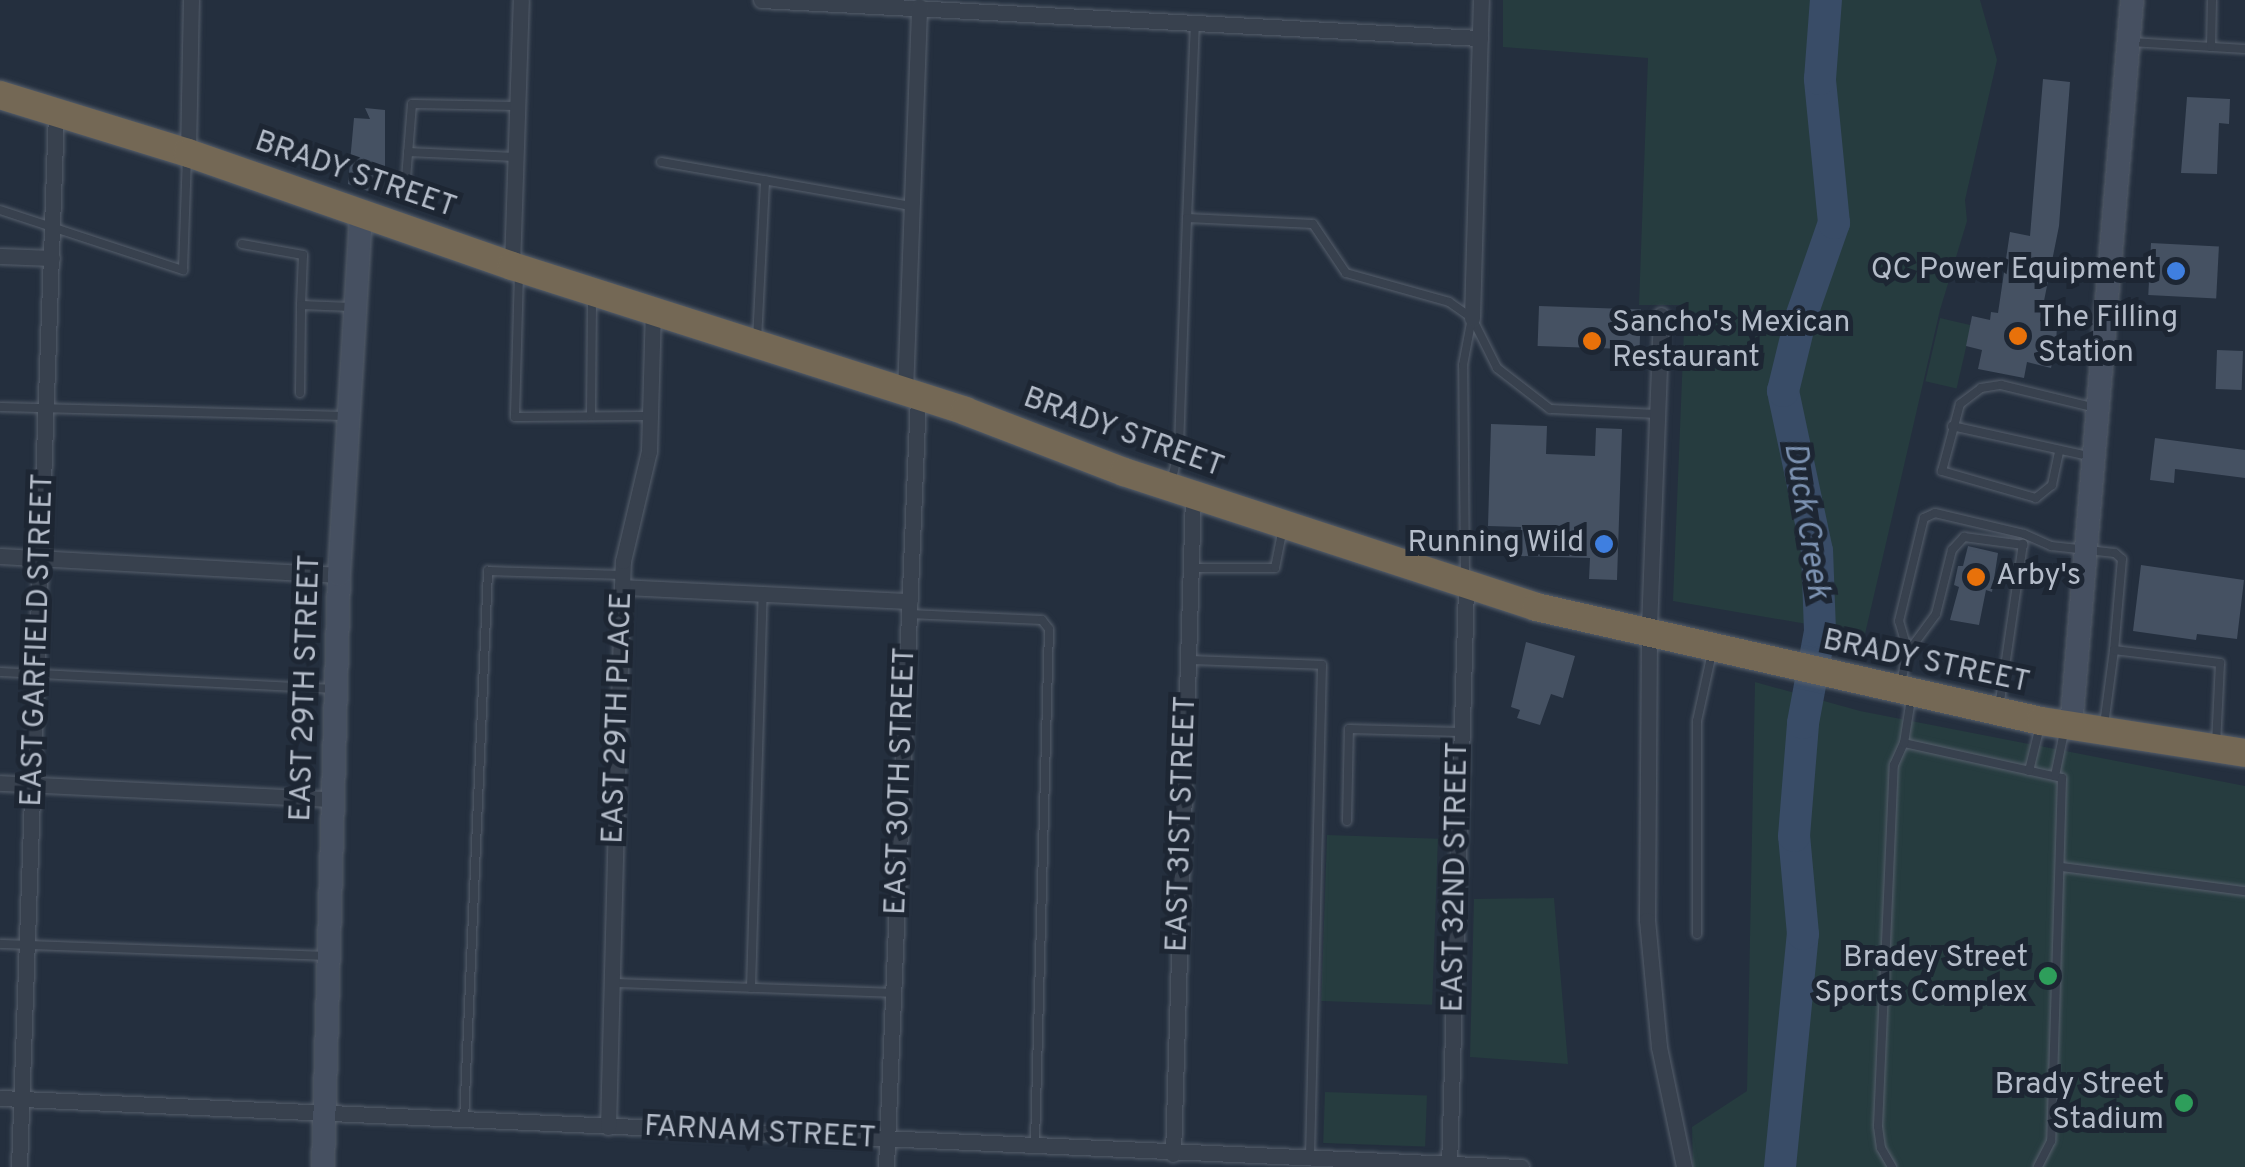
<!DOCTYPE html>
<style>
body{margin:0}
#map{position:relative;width:2245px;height:1167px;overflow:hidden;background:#242f3e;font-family:Overpass,sans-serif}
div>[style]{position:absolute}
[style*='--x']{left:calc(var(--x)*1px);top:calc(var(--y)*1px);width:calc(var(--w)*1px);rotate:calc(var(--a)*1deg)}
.green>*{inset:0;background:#263c3f;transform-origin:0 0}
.river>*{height:32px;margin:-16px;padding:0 16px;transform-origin:16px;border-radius:16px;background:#394c67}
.building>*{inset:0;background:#455162;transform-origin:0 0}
.roads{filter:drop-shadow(0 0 2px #565f6c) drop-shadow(0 0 2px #565f6c)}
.lane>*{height:8px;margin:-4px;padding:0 4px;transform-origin:4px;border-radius:4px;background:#38414e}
.street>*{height:15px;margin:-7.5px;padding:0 7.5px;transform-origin:7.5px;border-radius:7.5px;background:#38414e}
.secondary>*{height:22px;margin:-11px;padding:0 11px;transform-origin:11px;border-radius:11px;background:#465061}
.highway>*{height:28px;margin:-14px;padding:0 14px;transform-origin:14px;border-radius:14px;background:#746855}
.dots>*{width:28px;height:28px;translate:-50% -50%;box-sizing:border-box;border:5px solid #1d2633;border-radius:50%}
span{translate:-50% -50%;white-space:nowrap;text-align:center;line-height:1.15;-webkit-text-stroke:10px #1d2633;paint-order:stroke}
.street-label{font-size:30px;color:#b4bcc9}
.poi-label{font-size:30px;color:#b4bcc9}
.right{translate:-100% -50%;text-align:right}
.left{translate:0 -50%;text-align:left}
.water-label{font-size:32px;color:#7c92b1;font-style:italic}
</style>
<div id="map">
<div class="green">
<div style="clip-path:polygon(1503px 0,1980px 0,1997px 60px,1965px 200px,1967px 221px,1940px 310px,1865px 634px,1673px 601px,1685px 305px,1639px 305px,1648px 58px,1503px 47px)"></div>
<div style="left:1940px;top:318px;width:32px;height:65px;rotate:13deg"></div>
<div style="clip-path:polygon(1755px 682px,1860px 711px,2245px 786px,2245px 1167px,1693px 1167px,1692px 1127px,1747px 1091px)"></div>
<div style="left:1327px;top:835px;width:111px;height:166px;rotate:2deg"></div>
<div style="clip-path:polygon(1554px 898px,1568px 1064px,1470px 1057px,1474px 899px)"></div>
<div style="left:1325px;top:1092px;width:102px;height:51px;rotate:2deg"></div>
</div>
<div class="river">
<div style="--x:1780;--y:1167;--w:234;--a:-84.4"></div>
<div style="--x:1803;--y:934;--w:98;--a:-95.2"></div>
<div style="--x:1794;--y:836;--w:113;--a:-85.4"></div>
<div style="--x:1803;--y:723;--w:94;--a:-79.5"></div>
<div style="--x:1820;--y:631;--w:80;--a:-92.1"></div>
<div style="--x:1817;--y:551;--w:164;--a:-102"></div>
<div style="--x:1783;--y:391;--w:76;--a:-76.3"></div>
<div style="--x:1801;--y:317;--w:100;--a:-70.7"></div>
<div style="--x:1834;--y:223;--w:145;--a:-95.6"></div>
<div style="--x:1820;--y:79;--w:79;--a:-85.7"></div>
</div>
<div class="building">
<div style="clip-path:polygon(2043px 79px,2070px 82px,2059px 226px,2040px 321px,2057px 325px,2056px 345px,2051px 368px,2027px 362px,2024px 378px,1978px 369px,1982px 350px,1966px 346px,1972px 316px,1990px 320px,1991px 312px,1998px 313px,2010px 232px,2030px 236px)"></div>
<div style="clip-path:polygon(2187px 97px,2230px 99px,2229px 124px,2219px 123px,2217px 174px,2181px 173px)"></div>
<div style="clip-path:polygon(365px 108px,385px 110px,385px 197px,348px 184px,354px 118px,370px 119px)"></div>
<div style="left:2151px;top:243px;width:68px;height:52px;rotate:3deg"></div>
<div style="left:1539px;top:306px;width:102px;height:40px;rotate:2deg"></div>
<div style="left:2217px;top:350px;width:26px;height:39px;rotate:2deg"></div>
<div style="clip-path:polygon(1491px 424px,1547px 426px,1546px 454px,1595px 456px,1596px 428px,1622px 429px,1617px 580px,1589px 579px,1590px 558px,1520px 556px,1521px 527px,1488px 526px)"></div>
<div style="clip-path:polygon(2155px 438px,2245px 450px,2245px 478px,2175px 469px,2174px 483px,2150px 480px)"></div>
<div style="clip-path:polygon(1968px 546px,1998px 553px,1992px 592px,1986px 590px,1979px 625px,1950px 620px,1959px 587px,1954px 585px,1958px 566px,1963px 566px)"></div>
<div style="clip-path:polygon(2141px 565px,2244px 580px,2237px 639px,2197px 634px,2196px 640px,2133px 631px)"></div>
<div style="clip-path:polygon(1526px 642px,1575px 656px,1563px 698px,1551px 694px,1540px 725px,1517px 718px,1520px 710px,1511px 707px)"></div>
</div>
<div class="roads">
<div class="lane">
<div style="--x:1195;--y:21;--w:197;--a:92.3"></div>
<div style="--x:1187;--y:218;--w:126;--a:2.7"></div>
<div style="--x:1313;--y:224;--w:59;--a:56"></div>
<div style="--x:1346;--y:273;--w:107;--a:15.7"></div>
<div style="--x:1449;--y:302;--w:28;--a:35"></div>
<div style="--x:1472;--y:318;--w:56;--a:63.4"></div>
<div style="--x:1497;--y:368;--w:67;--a:37.7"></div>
<div style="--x:1550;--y:409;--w:108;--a:2.7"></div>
<div style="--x:2131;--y:42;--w:114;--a:3.5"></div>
<div style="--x:2211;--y:47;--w:47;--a:-88.8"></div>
<div style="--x:408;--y:152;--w:107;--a:2.7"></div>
<div style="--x:661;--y:162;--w:254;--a:10"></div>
<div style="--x:405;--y:191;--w:87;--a:-85.4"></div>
<div style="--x:412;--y:104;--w:104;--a:1.1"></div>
<div style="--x:0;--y:210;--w:193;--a:18.2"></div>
<div style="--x:183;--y:270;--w:113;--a:-88"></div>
<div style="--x:242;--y:244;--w:62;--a:10.2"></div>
<div style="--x:303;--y:255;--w:50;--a:92.3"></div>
<div style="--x:519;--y:272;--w:145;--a:91.6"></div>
<div style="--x:515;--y:417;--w:135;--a:-0.4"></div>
<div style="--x:757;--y:340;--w:160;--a:-87.1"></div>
<div style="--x:300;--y:393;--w:88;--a:-89.3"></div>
<div style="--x:301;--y:305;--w:50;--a:2.3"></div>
<div style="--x:0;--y:407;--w:345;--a:1.5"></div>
<div style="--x:591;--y:416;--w:120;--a:-89.5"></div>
<div style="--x:1952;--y:426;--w:139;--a:12.4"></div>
<div style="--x:2059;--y:452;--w:34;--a:102"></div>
<div style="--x:2052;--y:485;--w:21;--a:141"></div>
<div style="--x:2036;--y:498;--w:98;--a:-164"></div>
<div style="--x:1942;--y:471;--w:69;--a:-75"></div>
<div style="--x:1960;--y:404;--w:26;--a:-37"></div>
<div style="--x:1981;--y:388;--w:20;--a:-9"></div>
<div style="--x:2001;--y:385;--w:94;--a:13.6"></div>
<div style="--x:1171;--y:483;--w:37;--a:-77"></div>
<div style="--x:1179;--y:447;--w:229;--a:-88"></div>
<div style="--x:1191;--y:568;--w:84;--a:0"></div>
<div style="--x:1275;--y:568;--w:41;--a:-78.7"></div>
<div style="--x:1465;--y:577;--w:212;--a:-90.5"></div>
<div style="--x:1463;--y:365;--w:48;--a:-79.2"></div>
<div style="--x:909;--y:614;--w:133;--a:2.6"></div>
<div style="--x:1042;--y:620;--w:11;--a:52"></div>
<div style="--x:1049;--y:629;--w:514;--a:91.56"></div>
<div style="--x:1908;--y:652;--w:47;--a:-53.6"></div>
<div style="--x:1936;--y:614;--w:66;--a:-76"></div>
<div style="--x:1952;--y:550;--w:18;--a:-47"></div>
<div style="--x:1964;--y:537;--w:60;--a:7.7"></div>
<div style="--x:1188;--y:660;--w:134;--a:2.1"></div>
<div style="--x:1322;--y:665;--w:491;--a:91.4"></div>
<div style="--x:0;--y:672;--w:331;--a:2.9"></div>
<div style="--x:1901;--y:682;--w:31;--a:-77"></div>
<div style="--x:1908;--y:652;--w:32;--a:-106"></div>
<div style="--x:1899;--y:621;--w:106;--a:-76.4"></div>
<div style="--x:1924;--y:518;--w:12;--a:-24"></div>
<div style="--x:1935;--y:513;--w:91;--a:13.3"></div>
<div style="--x:2024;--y:534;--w:30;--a:24"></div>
<div style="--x:2051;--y:546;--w:64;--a:6.2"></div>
<div style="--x:2115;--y:553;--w:9;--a:41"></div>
<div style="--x:2122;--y:559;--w:91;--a:95"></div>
<div style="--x:1999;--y:708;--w:166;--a:-81.7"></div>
<div style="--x:2104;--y:725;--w:76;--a:-82.4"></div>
<div style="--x:2114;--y:650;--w:107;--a:7"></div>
<div style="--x:2220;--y:663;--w:82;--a:92.8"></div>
<div style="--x:1904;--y:743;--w:162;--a:12.5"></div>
<div style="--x:2062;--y:778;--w:363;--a:91.7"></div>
<div style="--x:2051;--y:1141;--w:29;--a:117"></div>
<div style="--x:2029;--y:771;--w:46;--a:-76.3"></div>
<div style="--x:2055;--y:776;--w:45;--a:-78.4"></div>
<div style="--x:1347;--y:821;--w:92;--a:-88.8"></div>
<div style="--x:1349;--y:729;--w:111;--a:1.5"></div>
<div style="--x:2062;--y:867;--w:185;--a:7.5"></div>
<div style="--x:1697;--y:934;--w:213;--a:-90"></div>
<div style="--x:1697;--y:721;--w:70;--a:-77.6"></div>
<div style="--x:0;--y:944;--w:324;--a:2.1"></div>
<div style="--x:613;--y:983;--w:280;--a:2"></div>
<div style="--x:751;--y:988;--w:394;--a:-88.3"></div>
<div style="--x:464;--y:1121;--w:551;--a:-87.5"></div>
<div style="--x:488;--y:571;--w:135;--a:1.7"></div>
<div style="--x:1892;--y:1167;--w:22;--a:-120"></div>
<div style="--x:1881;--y:1148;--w:22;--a:-98"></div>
<div style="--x:1878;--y:1126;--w:361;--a:-87.5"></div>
<div style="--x:1894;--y:765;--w:24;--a:-66"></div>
<div style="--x:1904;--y:743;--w:45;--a:-81"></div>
</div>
<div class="street">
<div style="--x:761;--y:0;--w:720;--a:3.03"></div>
<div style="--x:188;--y:153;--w:153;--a:-88.9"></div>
<div style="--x:0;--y:256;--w:52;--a:2.2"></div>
<div style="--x:512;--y:266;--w:266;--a:-88.1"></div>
<div style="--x:1661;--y:315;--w:319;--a:92.2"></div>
<div style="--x:1649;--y:634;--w:286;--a:90.4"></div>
<div style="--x:1647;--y:920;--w:128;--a:84.6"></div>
<div style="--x:1659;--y:1047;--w:123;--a:78.2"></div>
<div style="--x:1472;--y:318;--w:318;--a:-88.4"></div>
<div style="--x:905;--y:392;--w:386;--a:-87.9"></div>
<div style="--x:0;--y:556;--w:340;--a:3.2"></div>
<div style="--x:622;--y:587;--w:288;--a:2.8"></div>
<div style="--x:0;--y:783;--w:333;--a:2.8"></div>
<div style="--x:0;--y:1098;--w:1523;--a:2.6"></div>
<div style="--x:608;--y:1127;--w:540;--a:-88.51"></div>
<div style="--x:622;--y:587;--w:26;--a:-88"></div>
<div style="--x:623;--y:561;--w:113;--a:-76.7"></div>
<div style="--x:649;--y:451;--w:139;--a:-88.4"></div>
<div style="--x:1173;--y:1154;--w:659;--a:-88.26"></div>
<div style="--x:19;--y:1167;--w:1056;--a:-87.99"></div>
<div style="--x:886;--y:1167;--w:772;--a:-87.62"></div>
<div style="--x:1449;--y:1167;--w:581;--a:-88.32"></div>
</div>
<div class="secondary">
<div style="--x:2071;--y:727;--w:730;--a:-85.2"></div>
<div style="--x:323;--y:1167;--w:592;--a:-88.45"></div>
<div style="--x:339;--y:575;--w:365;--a:-86.5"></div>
</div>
<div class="highway">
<div style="--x:0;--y:95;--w:197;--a:17.1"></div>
<div style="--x:188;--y:153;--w:343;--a:19.2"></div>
<div style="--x:512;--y:266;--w:476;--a:17.7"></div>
<div style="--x:965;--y:411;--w:170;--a:21"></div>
<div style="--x:1124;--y:472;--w:434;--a:18.1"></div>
<div style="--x:1536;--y:607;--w:518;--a:12.72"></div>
<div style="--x:2041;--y:721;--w:206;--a:8.9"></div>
</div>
</div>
<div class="dots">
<div style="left:2176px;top:271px;background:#3f7fe0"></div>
<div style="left:2018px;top:336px;background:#e8710a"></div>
<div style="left:1592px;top:341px;background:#e8710a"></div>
<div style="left:1604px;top:544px;background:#3f7fe0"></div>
<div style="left:1976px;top:577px;background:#e8710a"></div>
<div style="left:2048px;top:976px;background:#2e9e5b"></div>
<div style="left:2184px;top:1103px;background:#2e9e5b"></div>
</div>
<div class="street-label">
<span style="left:355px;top:176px;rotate:19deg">BRADY STREET</span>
<span style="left:1123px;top:434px;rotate:20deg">BRADY STREET</span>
<span style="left:39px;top:640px;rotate:-88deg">EAST GARFIELD STREET</span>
<span style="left:1926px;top:663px;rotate:12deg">BRADY STREET</span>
<span style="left:307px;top:688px;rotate:-88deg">EAST 29TH STREET</span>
<span style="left:619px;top:718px;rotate:-88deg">EAST 29TH PLACE</span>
<span style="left:902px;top:781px;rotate:-88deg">EAST 30TH STREET</span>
<span style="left:1183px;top:824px;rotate:-88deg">EAST 31ST STREET</span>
<span style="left:1457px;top:877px;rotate:-89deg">EAST 32ND STREET</span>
<span style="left:760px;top:1134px;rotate:3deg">FARNAM STREET</span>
</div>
<div class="poi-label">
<span class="right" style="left:2156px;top:271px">QC Power Equipment</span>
<span class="left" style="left:2038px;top:336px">The Filling<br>Station</span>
<span class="left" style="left:1612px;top:341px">Sancho's Mexican<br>Restaurant</span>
<span class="right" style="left:1584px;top:544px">Running Wild</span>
<span class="left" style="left:1996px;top:577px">Arby's</span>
<span class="right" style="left:2028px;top:976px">Bradey Street<br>Sports Complex</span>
<span class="right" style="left:2164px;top:1103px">Brady Street<br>Stadium</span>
</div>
<div class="water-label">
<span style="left:1805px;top:521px;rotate:81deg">Duck Creek</span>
</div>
</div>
